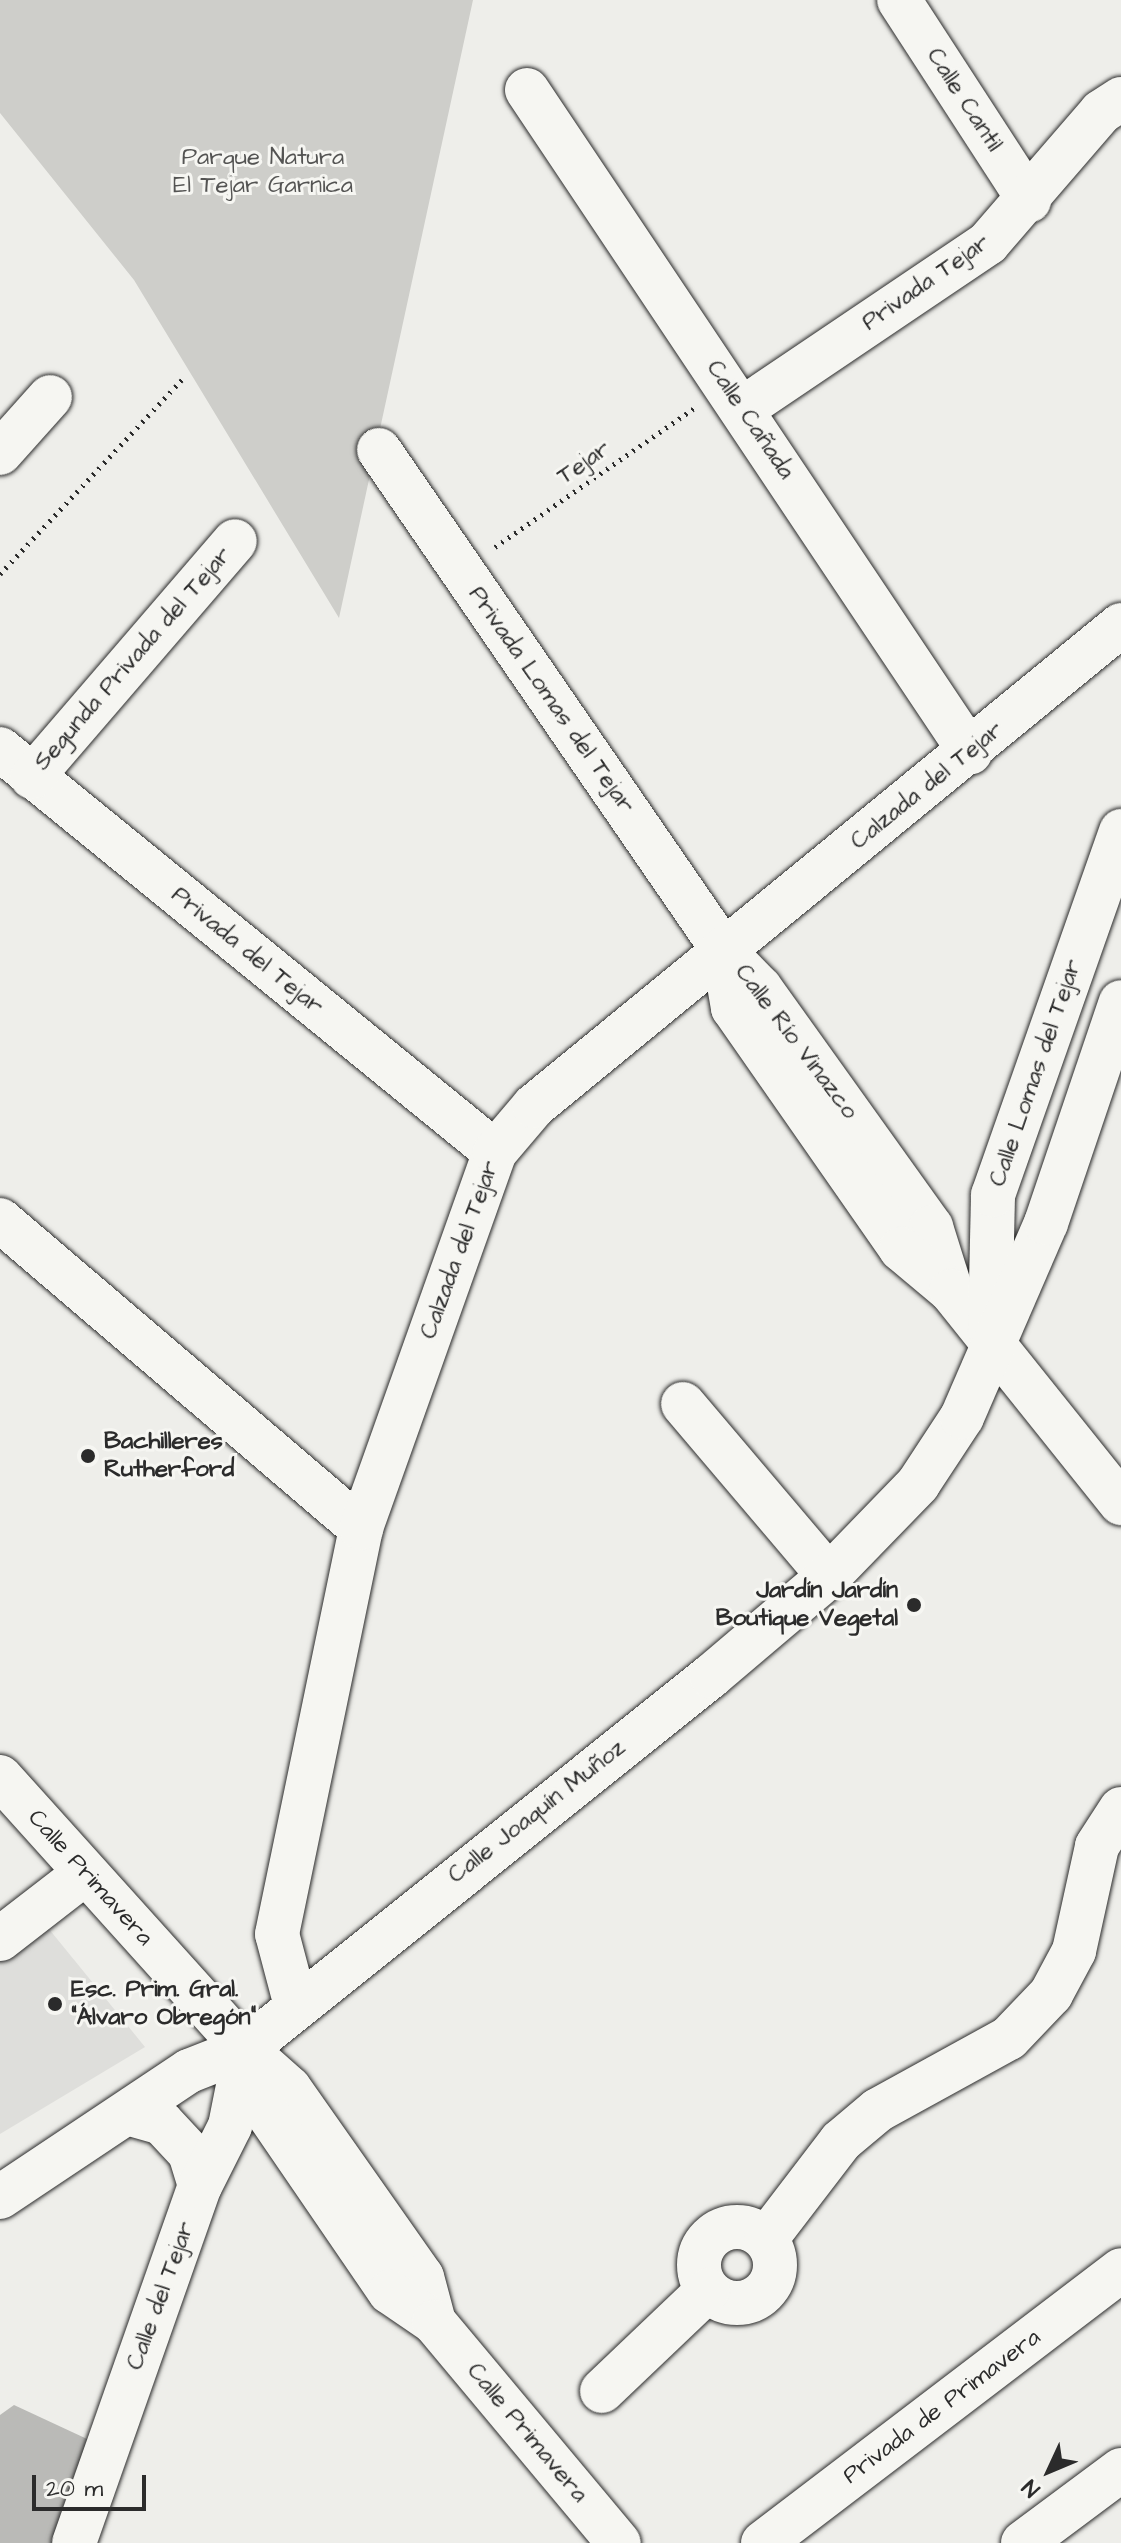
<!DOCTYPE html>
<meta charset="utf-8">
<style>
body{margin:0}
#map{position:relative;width:1121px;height:2543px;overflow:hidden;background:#eeeeea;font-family:"Architects Daughter",sans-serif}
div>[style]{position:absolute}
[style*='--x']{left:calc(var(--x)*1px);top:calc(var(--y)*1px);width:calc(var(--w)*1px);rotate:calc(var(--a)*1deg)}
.built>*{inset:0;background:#dededb}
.green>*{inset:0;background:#cececa}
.building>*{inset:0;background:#babab7}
.path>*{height:5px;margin-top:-2.5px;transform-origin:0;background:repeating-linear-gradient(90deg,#2b2b2b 0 2px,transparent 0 8px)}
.roads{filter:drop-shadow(0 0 2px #2b2b2b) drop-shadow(0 0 2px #2b2b2b)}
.minor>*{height:44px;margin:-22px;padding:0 22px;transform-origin:22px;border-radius:22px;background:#f6f6f2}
.minor>.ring{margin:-22px;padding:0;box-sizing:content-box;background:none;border:44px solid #f6f6f2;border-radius:50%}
.dots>*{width:22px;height:22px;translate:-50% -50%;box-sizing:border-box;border:4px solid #f6f6f2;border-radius:50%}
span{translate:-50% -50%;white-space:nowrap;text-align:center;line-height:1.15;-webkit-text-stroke:6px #f6f6f2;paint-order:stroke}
.street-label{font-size:24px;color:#2b2b2b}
.park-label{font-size:24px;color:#545453}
.poi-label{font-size:24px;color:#2b2b2b;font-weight:700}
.left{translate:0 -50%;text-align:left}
.right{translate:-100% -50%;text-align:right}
.north{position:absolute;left:1009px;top:2431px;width:80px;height:80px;-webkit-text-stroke:6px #f6f6f2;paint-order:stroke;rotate:226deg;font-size:22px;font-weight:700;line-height:32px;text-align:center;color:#2b2b2b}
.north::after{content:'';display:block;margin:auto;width:28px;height:36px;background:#2b2b2b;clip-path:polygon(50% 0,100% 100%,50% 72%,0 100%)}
.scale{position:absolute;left:32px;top:2475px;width:114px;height:36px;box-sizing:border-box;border:4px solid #2b2b2b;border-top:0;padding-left:10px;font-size:24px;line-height:28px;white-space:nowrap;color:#2b2b2b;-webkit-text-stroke:6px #f6f6f2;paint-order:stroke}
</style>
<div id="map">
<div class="built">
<div style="clip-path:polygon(49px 1929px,145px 2047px,0 2134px,0 1960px)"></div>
</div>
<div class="green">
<div style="clip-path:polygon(0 0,473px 0,339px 618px,134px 280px,0 113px)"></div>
</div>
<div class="building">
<div style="clip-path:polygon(14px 2405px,100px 2445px,66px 2543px,0 2543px,0 2415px)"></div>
</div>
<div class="path">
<div style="--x:495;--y:547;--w:243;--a:-34.9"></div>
<div style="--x:0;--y:574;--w:271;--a:-46.9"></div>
</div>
<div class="roads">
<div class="minor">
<div style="--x:899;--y:0;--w:239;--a:57"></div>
<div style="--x:527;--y:90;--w:797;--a:56.21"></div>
<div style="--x:742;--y:409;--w:297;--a:-34"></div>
<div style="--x:988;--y:243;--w:173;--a:-49.2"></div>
<div style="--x:1101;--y:112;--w:24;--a:-33"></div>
<div style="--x:379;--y:450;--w:607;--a:55.47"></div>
<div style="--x:723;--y:950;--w:53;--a:45.8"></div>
<div style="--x:760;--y:988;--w:294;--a:54.4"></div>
<div style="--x:931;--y:1227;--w:67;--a:72.6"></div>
<div style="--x:0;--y:453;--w:75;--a:-48.2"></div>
<div style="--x:0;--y:749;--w:638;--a:39.15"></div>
<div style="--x:32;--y:777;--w:311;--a:-49.3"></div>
<div style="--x:723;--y:950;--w:59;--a:80.2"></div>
<div style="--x:733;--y:1008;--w:294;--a:55.1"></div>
<div style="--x:901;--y:1249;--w:65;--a:40"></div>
<div style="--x:951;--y:1291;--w:272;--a:51.3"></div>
<div style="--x:0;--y:1220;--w:475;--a:40.5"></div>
<div style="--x:990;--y:1328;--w:133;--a:-88.7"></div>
<div style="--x:993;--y:1195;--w:386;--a:-70.6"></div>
<div style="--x:683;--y:1404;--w:226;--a:49.7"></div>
<div style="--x:0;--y:1777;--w:366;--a:48"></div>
<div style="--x:245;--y:2049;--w:59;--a:41.6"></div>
<div style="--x:289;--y:2088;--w:231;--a:54.9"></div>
<div style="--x:422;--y:2277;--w:47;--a:75.1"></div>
<div style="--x:0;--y:1939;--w:106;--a:-37.7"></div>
<div style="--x:295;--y:2002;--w:70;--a:-104.8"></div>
<div style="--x:277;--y:1934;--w:415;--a:-78.3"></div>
<div style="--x:361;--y:1528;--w:399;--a:-70.4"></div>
<div style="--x:495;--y:1152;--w:60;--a:-49.7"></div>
<div style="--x:534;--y:1106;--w:759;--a:-39.33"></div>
<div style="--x:246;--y:2051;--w:63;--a:71.6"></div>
<div style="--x:266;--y:2111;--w:219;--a:55.6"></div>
<div style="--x:390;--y:2292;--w:53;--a:34.3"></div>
<div style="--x:434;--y:2322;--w:288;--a:50.1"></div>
<div style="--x:131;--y:2114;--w:32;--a:16"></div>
<div style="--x:162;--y:2123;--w:41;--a:47"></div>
<div style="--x:190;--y:2153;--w:34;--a:73"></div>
<div style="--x:0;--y:2197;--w:227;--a:-33.7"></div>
<div style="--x:189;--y:2071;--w:60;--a:-21.4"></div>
<div style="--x:245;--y:2049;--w:597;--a:-38.67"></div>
<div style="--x:711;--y:1676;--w:155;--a:-40.3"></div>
<div style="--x:829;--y:1576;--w:128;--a:-45.9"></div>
<div style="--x:918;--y:1484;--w:80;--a:-56.7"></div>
<div style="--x:962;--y:1417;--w:211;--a:-66.6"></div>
<div style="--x:1046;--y:1223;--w:233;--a:-71.3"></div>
<div class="ring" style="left:699px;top:2227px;width:32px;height:32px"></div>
<div style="--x:766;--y:2239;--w:123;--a:-52.6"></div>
<div style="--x:841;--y:2141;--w:48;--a:-40"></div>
<div style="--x:878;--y:2110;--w:149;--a:-28.8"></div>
<div style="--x:1009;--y:2038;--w:61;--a:-46.3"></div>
<div style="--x:1051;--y:1994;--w:49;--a:-61.9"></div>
<div style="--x:1074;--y:1951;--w:107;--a:-77.6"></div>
<div style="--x:1097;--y:1846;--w:44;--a:-57"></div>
<div style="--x:602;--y:2391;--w:146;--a:-43.6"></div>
<div style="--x:74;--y:2543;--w:379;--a:-70.6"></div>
<div style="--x:200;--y:2186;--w:67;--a:-63.4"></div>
<div style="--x:230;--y:2126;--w:76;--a:-78.7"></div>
<div style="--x:763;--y:2543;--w:450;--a:-37.3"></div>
<div style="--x:1023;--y:2543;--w:122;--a:-36.7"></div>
</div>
</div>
<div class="dots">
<div style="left:88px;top:1456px;background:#2b2b2b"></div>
<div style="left:914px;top:1605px;background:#2b2b2b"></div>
<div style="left:55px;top:2004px;background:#2b2b2b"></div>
</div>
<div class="street-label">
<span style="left:964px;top:100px;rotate:57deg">Calle Cantil</span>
<span style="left:926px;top:283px;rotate:-35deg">Privada Tejar</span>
<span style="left:750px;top:420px;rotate:56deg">Calle Cañada</span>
<span style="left:584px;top:463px;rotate:-35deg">Tejar</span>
<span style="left:133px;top:659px;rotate:-49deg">Segunda Privada del Tejar</span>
<span style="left:551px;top:700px;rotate:55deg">Privada Lomas del Tejar</span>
<span style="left:927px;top:786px;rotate:-39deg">Calzada del Tejar</span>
<span style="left:247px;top:951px;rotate:39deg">Privada del Tejar</span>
<span style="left:796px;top:1042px;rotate:53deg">Calle Río Vinazco</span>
<span style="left:1036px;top:1073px;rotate:-71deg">Calle Lomas del Tejar</span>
<span style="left:460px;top:1250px;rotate:-70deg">Calzada del Tejar</span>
<span style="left:537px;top:1812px;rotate:-38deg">Calle Joaquín Muñoz</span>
<span style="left:90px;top:1878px;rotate:48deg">Calle Primavera</span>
<span style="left:161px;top:2296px;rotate:-70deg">Calle del Tejar</span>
<span style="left:942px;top:2407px;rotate:-37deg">Privada de Primavera</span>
<span style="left:527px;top:2433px;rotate:50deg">Calle Primavera</span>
</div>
<div class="park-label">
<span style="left:263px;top:172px">Parque Natura<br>El Tejar Garnica</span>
</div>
<div class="poi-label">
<span class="left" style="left:104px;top:1456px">Bachilleres<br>Rutherford</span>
<span class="right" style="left:898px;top:1605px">Jardín Jardín<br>Boutique Vegetal</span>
<span class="left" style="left:71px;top:2004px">Esc. Prim. Gral.<br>"Álvaro Obregón"</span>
</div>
<div class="north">N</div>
<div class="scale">20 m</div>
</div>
